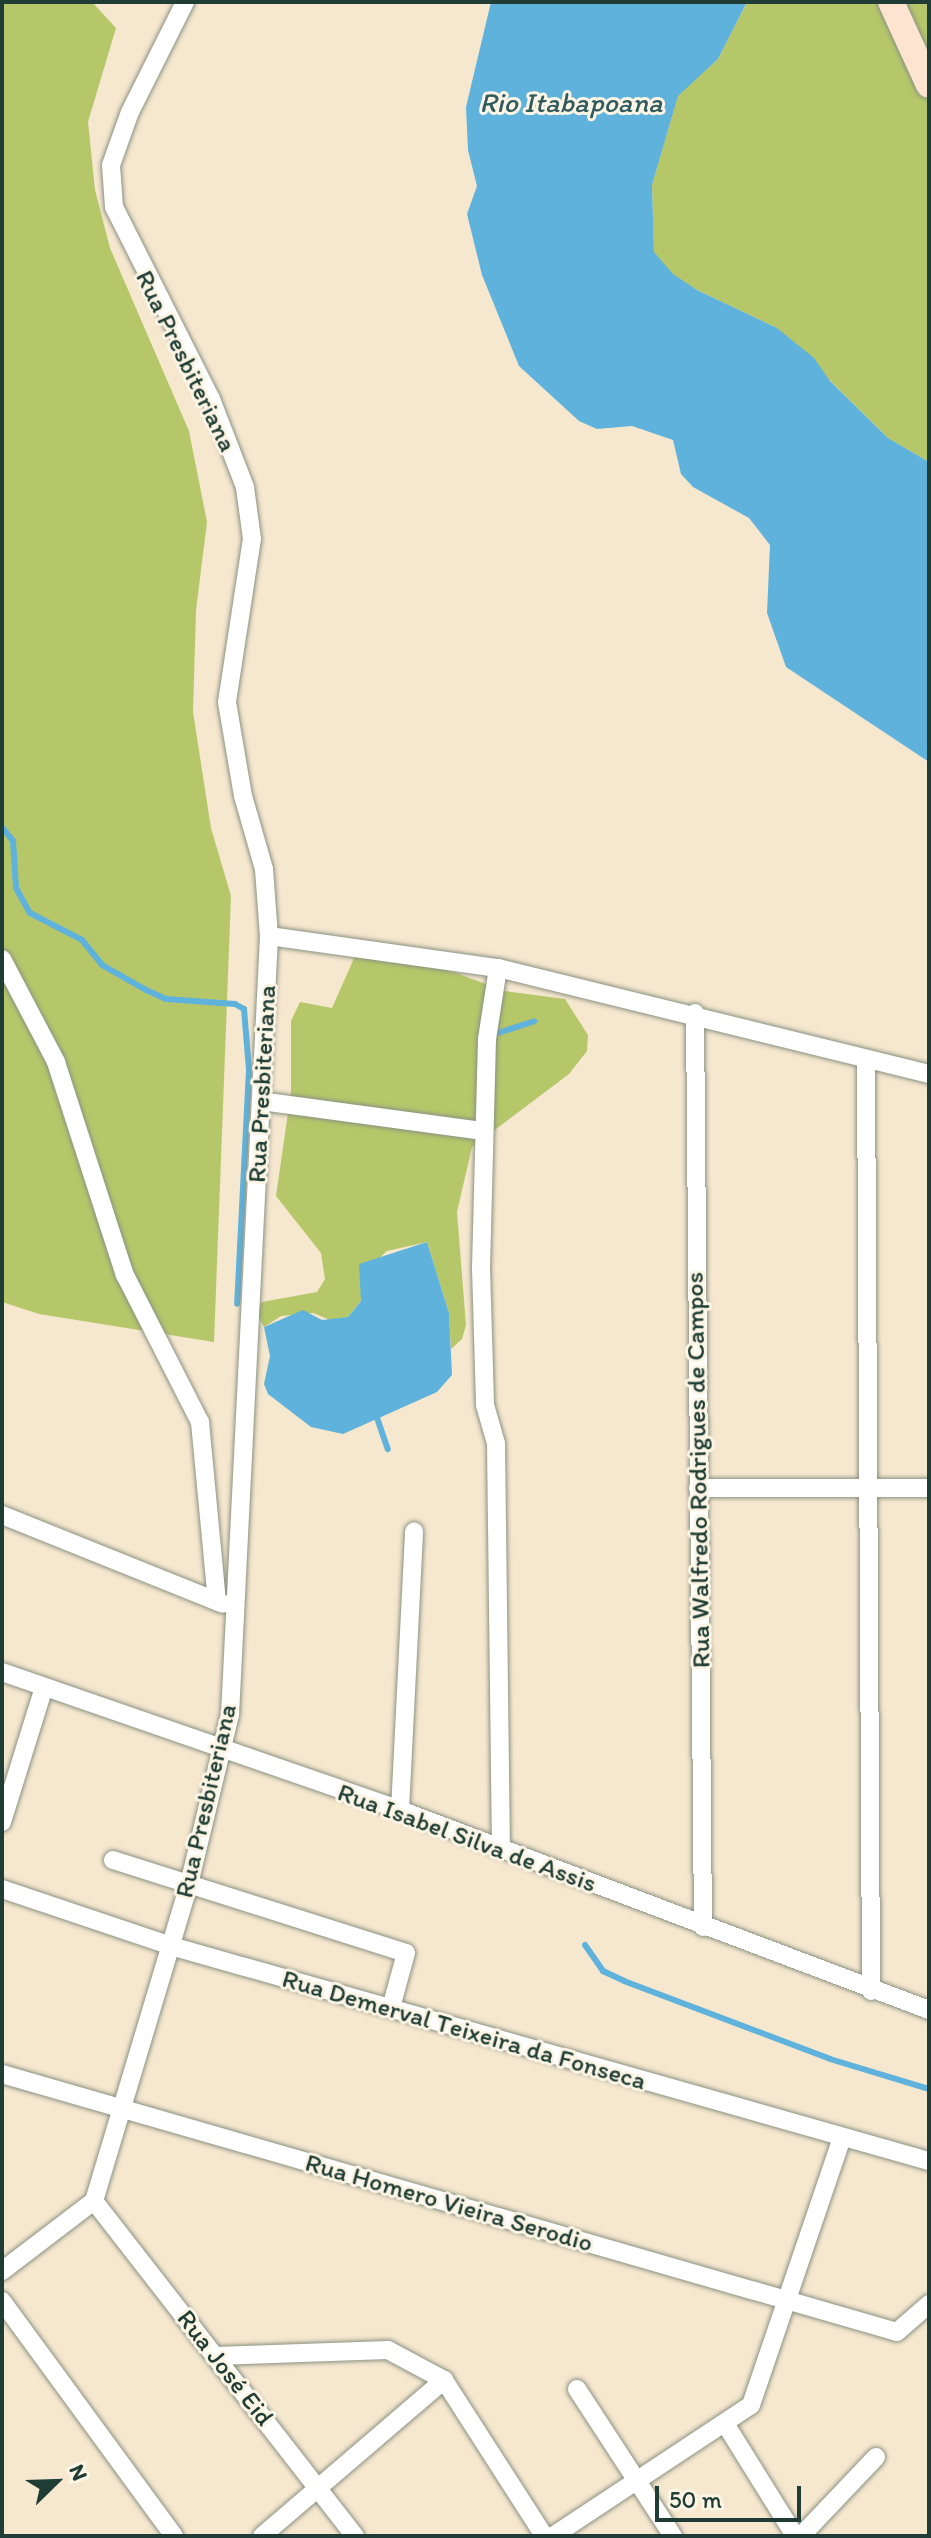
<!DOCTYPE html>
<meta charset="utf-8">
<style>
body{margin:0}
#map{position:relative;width:931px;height:2538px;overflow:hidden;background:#f6e7cf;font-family:Itim,sans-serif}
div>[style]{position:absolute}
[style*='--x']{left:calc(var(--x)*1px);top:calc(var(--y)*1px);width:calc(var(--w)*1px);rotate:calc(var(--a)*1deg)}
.green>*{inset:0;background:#b6c76a}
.water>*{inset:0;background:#5fb2db}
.stream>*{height:6px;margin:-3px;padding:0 3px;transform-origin:3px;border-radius:3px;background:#5fb2db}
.roads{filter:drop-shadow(0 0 2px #8a9282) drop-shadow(0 0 2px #8a9282)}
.street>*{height:18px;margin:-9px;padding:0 9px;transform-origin:9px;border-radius:9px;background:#fff}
.secondary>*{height:26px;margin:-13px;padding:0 13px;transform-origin:13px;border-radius:13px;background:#fde4d1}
span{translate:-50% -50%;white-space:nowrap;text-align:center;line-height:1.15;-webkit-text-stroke:6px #fcf5e5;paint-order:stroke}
.street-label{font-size:26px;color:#1f3d34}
.water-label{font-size:28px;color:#2f5a5e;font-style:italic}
.frame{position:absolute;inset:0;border:4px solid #1f3d34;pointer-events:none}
.north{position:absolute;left:16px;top:2442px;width:80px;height:80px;-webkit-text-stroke:6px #fcf5e5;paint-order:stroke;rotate:67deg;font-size:22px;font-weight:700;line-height:32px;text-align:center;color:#1f3d34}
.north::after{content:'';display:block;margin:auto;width:28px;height:36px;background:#1f3d34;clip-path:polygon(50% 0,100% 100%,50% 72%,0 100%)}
.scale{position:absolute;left:655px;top:2486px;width:146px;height:36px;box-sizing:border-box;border:4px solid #1f3d34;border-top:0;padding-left:10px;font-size:24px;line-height:28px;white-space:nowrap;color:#1f3d34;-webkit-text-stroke:6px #fcf5e5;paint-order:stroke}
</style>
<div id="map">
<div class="green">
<div style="clip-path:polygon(2px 2px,92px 2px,116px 28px,88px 122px,95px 190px,110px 248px,189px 431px,207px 522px,196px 610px,193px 712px,211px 828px,231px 896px,214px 1342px,39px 1314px,2px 1302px)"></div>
<div style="clip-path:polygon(747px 2px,929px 2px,929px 462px,888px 438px,777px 328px,697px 290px,673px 275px,654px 253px,652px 185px,678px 95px,718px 59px)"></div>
<div style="clip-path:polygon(404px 954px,505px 991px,565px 999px,588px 1035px,587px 1051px,569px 1074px,472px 1147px,457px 1212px,466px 1325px,462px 1339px,451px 1349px,449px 1313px,427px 1242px,387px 1251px,361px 1275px,361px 1301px,348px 1317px,333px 1321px,313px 1313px,281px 1316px,264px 1327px,256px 1312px,262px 1302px,317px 1292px,325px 1279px,321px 1253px,276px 1196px,291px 1092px,291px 1021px,300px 1002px,332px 1008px,355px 956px)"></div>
</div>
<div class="water">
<div style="clip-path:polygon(491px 2px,747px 2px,718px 59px,678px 96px,652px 185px,654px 252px,673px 274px,697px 290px,777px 328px,814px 358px,830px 381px,888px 438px,929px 462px,929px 762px,786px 667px,767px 613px,770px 545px,749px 518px,693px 487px,681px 474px,673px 440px,632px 426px,597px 429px,579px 421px,519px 366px,482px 275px,467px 214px,477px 186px,468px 150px,466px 107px)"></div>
<div style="clip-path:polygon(427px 1242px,449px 1313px,452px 1375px,437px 1392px,343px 1434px,311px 1427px,268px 1394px,264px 1384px,270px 1356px,264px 1327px,303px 1310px,322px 1320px,348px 1317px,361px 1301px,359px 1264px)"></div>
</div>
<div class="stream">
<div style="--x:2;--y:827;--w:18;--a:52"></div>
<div style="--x:13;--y:841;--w:47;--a:86.3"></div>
<div style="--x:16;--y:888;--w:29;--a:61"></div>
<div style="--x:30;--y:913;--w:59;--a:27.4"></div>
<div style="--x:82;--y:940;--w:32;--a:51"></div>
<div style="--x:102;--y:965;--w:51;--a:29.6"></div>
<div style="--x:146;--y:990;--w:22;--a:24"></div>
<div style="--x:166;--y:999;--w:69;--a:4.1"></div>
<div style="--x:235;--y:1004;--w:10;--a:29"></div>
<div style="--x:244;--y:1009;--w:61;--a:85.3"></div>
<div style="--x:249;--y:1070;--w:234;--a:92.9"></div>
<div style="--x:498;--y:1033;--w:38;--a:-18"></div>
<div style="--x:376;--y:1415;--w:36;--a:71"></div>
<div style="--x:585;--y:1945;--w:32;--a:55"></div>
<div style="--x:603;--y:1971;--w:23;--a:25"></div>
<div style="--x:624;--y:1981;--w:220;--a:20.7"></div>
<div style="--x:830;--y:2059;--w:103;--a:16.9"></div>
</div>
<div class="roads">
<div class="street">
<div style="--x:269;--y:936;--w:231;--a:8"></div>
<div style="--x:498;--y:968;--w:444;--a:13.8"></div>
<div style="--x:2;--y:959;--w:116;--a:62.3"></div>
<div style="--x:56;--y:1062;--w:224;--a:72.1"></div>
<div style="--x:125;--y:1275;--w:165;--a:63"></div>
<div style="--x:200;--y:1422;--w:180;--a:84.6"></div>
<div style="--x:498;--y:968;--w:72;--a:98.8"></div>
<div style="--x:487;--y:1039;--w:229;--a:91.5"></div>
<div style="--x:481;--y:1268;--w:137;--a:88.3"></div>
<div style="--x:485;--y:1405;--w:40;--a:74"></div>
<div style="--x:496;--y:1443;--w:406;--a:89.3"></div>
<div style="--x:695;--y:1013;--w:914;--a:89.5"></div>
<div style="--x:866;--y:1062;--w:929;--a:89.69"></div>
<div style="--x:261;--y:1101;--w:225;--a:7.7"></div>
<div style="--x:698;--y:1488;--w:231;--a:0"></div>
<div style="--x:2;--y:1515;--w:238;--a:21.9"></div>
<div style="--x:2;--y:1672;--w:421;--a:19.1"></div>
<div style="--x:400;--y:1810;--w:566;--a:20.71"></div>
<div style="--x:400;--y:1810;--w:279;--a:-87.1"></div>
<div style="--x:2;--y:1822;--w:141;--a:-72.7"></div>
<div style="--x:113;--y:1860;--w:307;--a:17.6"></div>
<div style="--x:406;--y:1953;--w:57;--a:105.3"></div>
<div style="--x:2;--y:1889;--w:178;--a:18.6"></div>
<div style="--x:171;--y:1946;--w:788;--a:15.84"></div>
<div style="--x:2;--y:2074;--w:931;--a:16.08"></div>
<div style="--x:897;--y:2332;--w:43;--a:-41.2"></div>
<div style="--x:94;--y:2201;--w:331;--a:-73.3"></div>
<div style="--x:189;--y:1884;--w:174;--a:-76.4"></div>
<div style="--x:230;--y:1715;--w:780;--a:-87.13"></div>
<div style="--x:269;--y:936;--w:67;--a:-94.3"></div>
<div style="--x:264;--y:869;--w:76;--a:-106"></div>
<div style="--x:243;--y:796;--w:95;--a:-99.7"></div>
<div style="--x:227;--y:702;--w:165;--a:-81.3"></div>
<div style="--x:252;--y:539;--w:52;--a:-97.7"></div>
<div style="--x:245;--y:487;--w:94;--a:-111.1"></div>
<div style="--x:211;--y:399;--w:215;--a:-116.8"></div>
<div style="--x:114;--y:207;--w:42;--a:-94.1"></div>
<div style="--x:111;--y:165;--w:56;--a:-70.3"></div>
<div style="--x:130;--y:112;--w:123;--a:-63.4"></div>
<div style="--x:94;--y:2201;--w:425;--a:52.1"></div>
<div style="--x:2;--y:2271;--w:116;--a:-37.3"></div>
<div style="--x:2;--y:2301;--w:291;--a:53.8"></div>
<div style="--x:216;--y:2356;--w:172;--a:-2"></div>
<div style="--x:388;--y:2350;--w:64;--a:28.2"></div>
<div style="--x:444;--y:2380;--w:185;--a:57.3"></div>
<div style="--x:577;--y:2389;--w:176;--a:56.9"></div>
<div style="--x:726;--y:2425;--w:131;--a:58.1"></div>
<div style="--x:262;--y:2536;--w:240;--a:-40.6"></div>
<div style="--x:553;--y:2536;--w:237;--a:-33.5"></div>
<div style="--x:751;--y:2405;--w:282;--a:-71.2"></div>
<div style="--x:801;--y:2536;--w:109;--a:-46.5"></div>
</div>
<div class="secondary">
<div style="--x:891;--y:2;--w:91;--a:65.4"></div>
</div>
</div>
<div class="street-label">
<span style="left:186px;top:361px;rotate:64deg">Rua Presbiteriana</span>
<span style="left:262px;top:1084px;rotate:-87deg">Rua Presbiteriana</span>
<span style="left:698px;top:1470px;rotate:-91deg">Rua Walfredo Rodrigues de Campos</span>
<span style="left:206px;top:1801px;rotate:-77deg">Rua Presbiteriana</span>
<span style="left:467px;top:1838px;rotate:20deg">Rua Isabel Silva de Assis</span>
<span style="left:464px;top:2030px;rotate:16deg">Rua Demerval Teixeira da Fonseca</span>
<span style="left:449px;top:2203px;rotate:16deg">Rua Homero Vieira Serodio</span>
<span style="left:225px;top:2368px;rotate:52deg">Rua José Eid</span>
</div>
<div class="water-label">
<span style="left:571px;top:102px">Rio Itabapoana</span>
</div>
<div class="frame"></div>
<div class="north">N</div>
<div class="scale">50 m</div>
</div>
